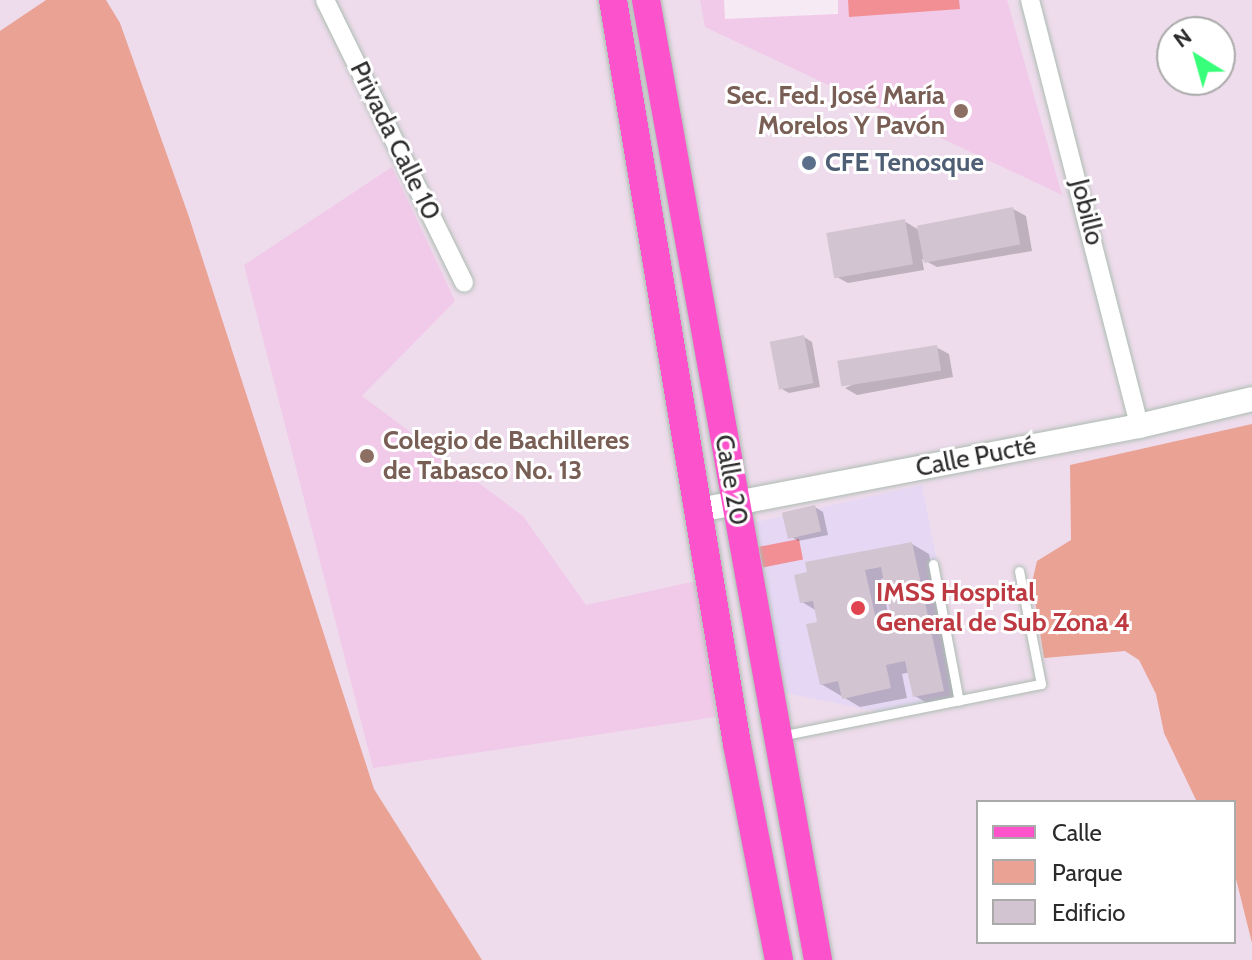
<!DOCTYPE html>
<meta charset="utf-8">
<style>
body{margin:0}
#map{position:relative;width:1252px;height:960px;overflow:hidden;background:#eedcec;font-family:Cabin,sans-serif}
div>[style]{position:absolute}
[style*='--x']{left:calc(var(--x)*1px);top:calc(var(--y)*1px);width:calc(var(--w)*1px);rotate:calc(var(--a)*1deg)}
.education>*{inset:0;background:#f1cae9}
.medical>*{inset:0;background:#e6d8f5}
.green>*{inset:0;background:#e9a294}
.pitch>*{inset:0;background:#f18f95;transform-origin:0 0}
.plaza>*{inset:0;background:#f6eaf4}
.shadow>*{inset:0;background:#0003}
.building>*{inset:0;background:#d3c4d1;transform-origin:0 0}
.roads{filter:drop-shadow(0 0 2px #acbcb1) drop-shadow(0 0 2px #acbcb1)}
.lane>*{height:9px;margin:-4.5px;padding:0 4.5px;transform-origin:4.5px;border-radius:4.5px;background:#fff}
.street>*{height:18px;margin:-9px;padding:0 9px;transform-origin:9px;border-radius:9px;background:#fff}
.secondary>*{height:24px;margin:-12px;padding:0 12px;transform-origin:12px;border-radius:12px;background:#fff}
.primary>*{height:28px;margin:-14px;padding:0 14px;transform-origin:14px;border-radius:14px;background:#fc53cc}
.dots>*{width:22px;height:22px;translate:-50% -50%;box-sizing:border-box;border:4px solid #fff;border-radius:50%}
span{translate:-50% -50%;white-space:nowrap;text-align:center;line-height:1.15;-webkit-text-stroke:6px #fff;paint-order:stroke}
.education-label{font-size:26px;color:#785e54;font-weight:700}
.right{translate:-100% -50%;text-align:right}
.left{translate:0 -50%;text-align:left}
.street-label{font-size:26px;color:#2b2b2b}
.service-label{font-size:26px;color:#4e5e75;font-weight:700}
.health-label{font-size:26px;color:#be3a42;font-weight:700}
.legend{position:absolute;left:976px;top:800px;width:260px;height:144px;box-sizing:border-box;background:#fff;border:2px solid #aaa;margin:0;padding:10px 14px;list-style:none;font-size:24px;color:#2b2b2b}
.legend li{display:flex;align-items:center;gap:16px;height:40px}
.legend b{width:40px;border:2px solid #aaa}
.north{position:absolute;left:1156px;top:16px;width:80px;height:80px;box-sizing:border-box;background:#fff;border:2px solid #aaa;border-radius:50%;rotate:323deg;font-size:22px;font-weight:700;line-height:32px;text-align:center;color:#2b2b2b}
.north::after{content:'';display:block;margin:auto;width:28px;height:36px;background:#38ff79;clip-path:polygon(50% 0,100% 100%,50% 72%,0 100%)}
</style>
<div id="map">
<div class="education">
<div style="clip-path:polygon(700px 0,1007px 0,1062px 195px,705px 27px)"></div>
<div style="clip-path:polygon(392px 167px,455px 301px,362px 396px,523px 516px,586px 605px,696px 581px,716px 717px,373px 768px,244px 265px)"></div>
</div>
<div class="medical">
<div style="clip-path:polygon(922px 485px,963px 695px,884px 713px,786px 693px,752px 523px)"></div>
</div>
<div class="green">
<div style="clip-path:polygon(46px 0,106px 0,120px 23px,188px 214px,374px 789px,482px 960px,0 960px,0 31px)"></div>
<div style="clip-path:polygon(1252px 424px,1252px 943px,1234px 871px,1234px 802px,1197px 802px,1164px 733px,1156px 694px,1139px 660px,1125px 651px,1044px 658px,1032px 582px,1037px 561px,1071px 540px,1070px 465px)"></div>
</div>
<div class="pitch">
<div style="clip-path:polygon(848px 0,959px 0,960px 9px,849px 17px)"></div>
<div style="left:799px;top:539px;width:21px;height:41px;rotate:79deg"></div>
</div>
<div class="plaza">
<div style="clip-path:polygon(724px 0,838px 0,838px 14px,725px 19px)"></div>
</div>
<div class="shadow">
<div style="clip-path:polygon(1013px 209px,1026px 216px,1032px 251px,937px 267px,922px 259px,924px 270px,848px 283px,835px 276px,904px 221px,919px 230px)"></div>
<div style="clip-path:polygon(804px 337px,812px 342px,820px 387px,789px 393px,780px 388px)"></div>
<div style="clip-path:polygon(936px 347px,949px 354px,953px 377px,857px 395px,845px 388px)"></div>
<div style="clip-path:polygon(815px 507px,823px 512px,828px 535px,798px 541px,790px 536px)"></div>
<div style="clip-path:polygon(evenodd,912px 544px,929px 554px,960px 700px,932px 706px,915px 696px,910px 672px,902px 674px,907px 698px,860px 707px,821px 684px,817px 611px,802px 602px,912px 544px,885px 578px,894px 622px,890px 623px,881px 579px,885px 578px)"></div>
</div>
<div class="building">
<div style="left:1013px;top:207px;width:38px;height:98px;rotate:79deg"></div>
<div style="left:905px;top:219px;width:46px;height:80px;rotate:80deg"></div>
<div style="left:804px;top:335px;width:49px;height:35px;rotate:79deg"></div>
<div style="left:937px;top:345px;width:26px;height:101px;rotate:81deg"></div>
<div style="left:815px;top:505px;width:27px;height:34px;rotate:77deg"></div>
<div style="clip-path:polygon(evenodd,912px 542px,944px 691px,913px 697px,905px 661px,886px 665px,891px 688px,842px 699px,838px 681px,820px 685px,806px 624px,817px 622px,813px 601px,800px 603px,794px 575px,807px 572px,805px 562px,912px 542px,881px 567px,892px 621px,877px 624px,865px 570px,881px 567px)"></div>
</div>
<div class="roads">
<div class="lane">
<div style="--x:933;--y:564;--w:139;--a:79.3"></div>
<div style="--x:780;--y:736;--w:266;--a:-11.3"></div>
<div style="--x:1041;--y:684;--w:115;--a:-101"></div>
</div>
<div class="street">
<div style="--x:325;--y:0;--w:315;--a:63.8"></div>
<div style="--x:1030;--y:0;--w:440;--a:75.6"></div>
</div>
<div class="secondary">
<div style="--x:699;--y:510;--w:448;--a:-10.8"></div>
<div style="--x:1139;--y:426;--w:116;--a:-13.4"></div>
</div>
<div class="primary">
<div style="--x:613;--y:0;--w:754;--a:80.54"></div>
<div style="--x:737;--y:744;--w:220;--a:79"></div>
<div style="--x:646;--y:0;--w:975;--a:79.84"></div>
</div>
</div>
<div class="dots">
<div style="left:961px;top:111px;background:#8d6e63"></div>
<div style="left:809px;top:163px;background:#5c6f8a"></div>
<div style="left:367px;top:456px;background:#8d6e63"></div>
<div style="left:858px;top:608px;background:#e0444e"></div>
</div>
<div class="education-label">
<span class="right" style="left:945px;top:111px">Sec. Fed. José María<br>Morelos Y Pavón</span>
<span class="left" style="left:383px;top:456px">Colegio de Bachilleres<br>de Tabasco No. 13</span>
</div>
<div class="street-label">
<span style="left:395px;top:141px;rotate:64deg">Privada Calle 10</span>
<span style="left:1087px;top:212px;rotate:76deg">Jobillo</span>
<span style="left:976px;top:457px;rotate:-11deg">Calle Pucté</span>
<span style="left:731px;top:480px;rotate:80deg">Calle 20</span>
</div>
<div class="service-label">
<span class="left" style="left:825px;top:163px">CFE Tenosque</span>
</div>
<div class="health-label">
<span class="left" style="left:876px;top:608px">IMSS Hospital<br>General de Sub Zona 4</span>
</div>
<ul class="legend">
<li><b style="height:10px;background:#fc53cc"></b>Calle</li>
<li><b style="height:22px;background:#e9a294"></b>Parque</li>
<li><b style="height:22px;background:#d3c4d1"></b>Edificio</li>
</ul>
<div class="north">N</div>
</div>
